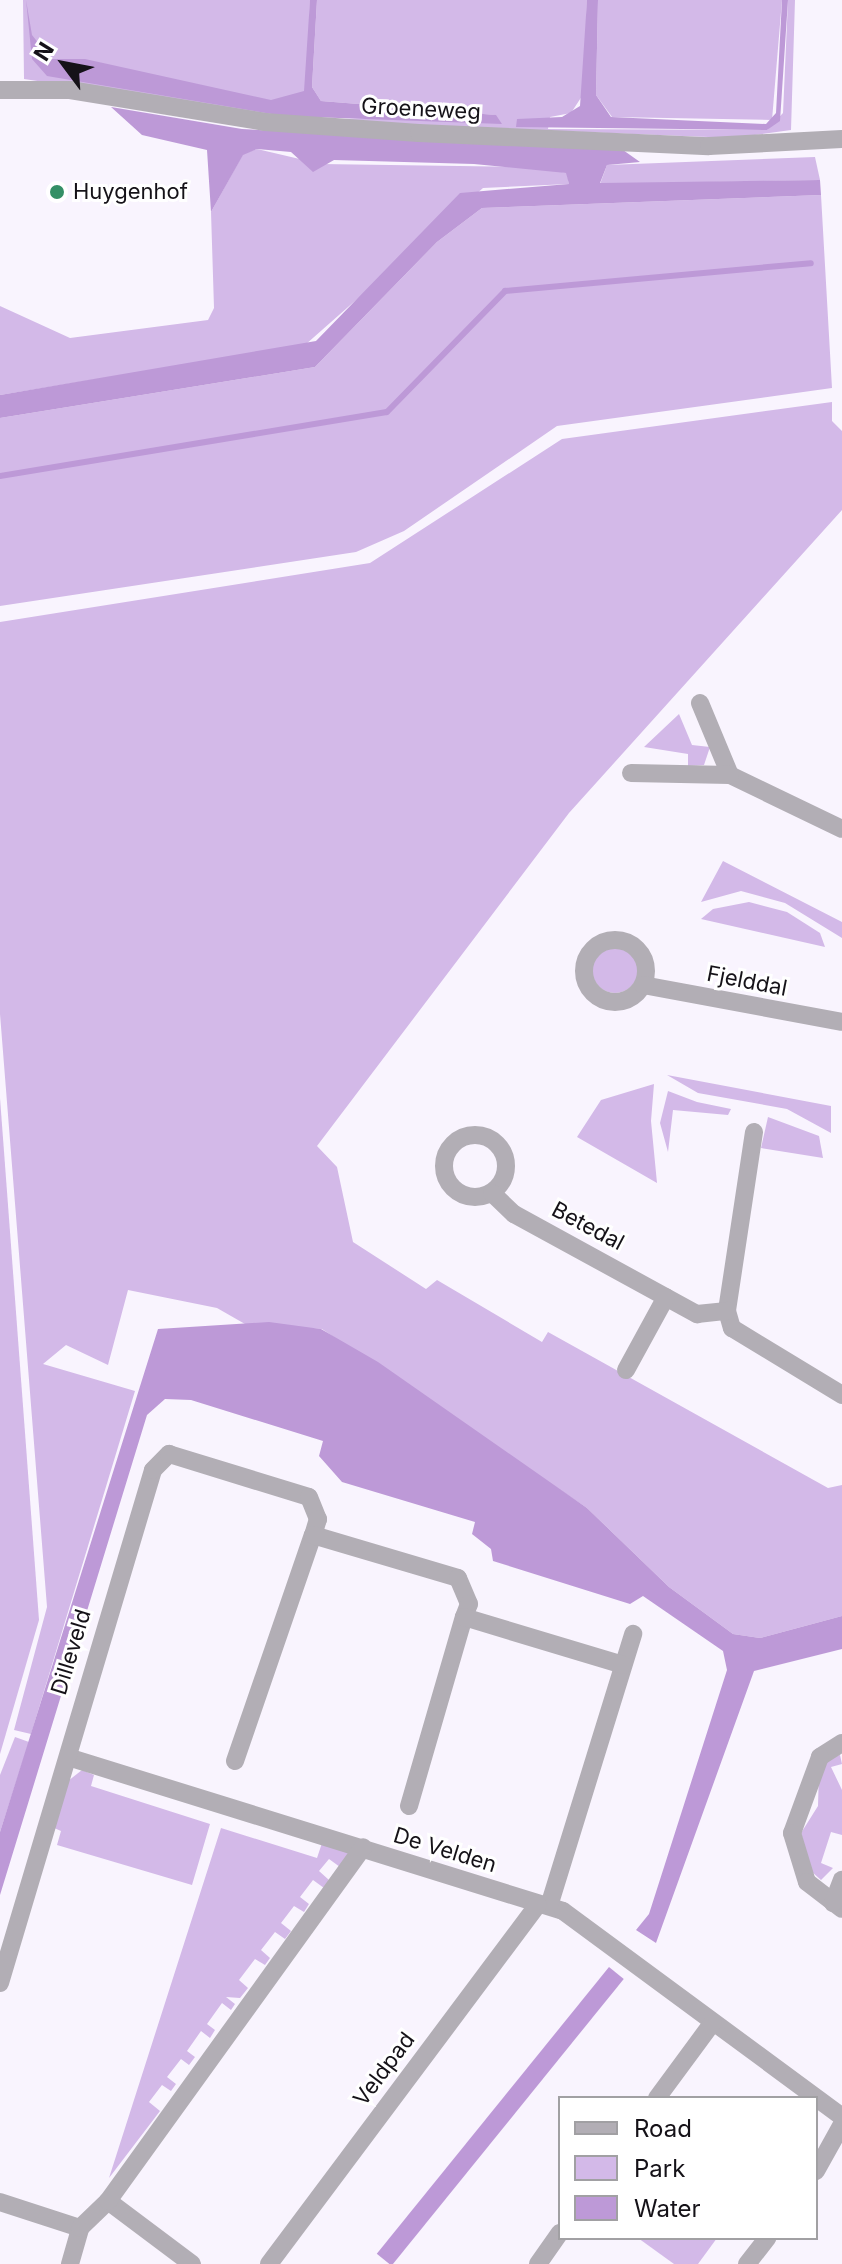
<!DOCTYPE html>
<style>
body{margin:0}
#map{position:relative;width:842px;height:2264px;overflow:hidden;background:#f9f4fe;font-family:Inter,sans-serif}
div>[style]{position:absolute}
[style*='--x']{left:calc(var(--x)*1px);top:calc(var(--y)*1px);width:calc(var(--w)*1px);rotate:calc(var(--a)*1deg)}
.green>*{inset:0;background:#d3b9e8}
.round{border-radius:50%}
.water>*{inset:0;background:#bd99d7;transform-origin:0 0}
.stream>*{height:6px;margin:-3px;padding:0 3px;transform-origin:3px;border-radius:3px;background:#bd99d7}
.street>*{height:18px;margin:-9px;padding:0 9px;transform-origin:9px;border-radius:9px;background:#b2aeb5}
.street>.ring{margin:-9px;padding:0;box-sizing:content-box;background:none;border:18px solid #b2aeb5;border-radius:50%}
.dots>*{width:22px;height:22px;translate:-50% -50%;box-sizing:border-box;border:4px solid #fff;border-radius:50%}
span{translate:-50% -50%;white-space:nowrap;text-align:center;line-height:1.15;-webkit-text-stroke:6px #fff;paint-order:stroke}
.street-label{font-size:22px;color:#151218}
.poi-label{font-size:22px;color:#151218}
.left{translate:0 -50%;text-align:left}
.legend{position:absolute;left:558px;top:2096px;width:260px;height:144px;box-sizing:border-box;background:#fff;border:2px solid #a1a0a3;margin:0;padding:10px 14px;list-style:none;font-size:24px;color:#151218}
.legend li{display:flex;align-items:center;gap:16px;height:40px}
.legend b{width:40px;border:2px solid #a1a0a3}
.north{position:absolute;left:24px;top:24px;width:80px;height:80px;-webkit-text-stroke:6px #fff;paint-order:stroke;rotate:302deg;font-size:22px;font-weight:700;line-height:32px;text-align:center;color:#151218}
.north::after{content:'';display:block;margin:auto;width:28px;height:36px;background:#151218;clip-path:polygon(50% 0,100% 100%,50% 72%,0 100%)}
</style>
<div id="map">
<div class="green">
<div style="clip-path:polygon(23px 0,310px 0,307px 120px,495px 115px,321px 101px,312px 87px,317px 0,587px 0,584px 93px,571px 113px,550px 117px,548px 129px,767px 130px,783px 113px,788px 0,795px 0,791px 130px,733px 138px,306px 121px,24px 79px)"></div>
<div style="clip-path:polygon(598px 0,782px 0,772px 120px,612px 117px,596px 95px)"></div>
<div style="clip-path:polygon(257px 149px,321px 164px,534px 167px,567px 173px,569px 184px,483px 188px,305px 345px,0 395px,0 306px,70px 338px,208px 320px,214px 308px,211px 212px,243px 154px)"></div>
<div style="clip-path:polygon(815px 157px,820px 180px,600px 184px,607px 165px)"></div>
<div style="clip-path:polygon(821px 195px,832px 388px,557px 426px,404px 531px,356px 552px,0 606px,0 418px,315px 367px,437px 242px,482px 208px)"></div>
<div style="clip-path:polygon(832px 402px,832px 421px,842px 431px,842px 510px,569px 813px,317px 1146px,337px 1167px,353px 1242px,426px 1289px,437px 1280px,542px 1342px,548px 1332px,828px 1488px,842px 1485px,842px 1616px,760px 1638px,733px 1634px,669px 1587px,587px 1508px,322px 1329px,245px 1324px,217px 1308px,128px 1290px,108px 1365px,66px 1345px,43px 1364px,135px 1391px,31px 1734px,14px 1730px,47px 1607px,0 1014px,0 622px,370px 563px,562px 439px)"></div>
<div style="clip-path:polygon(679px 714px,692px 745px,710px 747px,704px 765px,688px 766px,688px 754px,644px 747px)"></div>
<div style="clip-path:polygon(723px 861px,842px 922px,842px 938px,785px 903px,741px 891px,701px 902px)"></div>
<div style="clip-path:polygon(749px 902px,787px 912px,820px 933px,825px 947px,701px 919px,713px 909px)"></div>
<div class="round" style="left:592px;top:947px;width:46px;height:46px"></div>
<div style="clip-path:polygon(667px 1075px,831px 1106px,831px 1133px,787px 1109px,698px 1093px)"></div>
<div style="clip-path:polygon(654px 1084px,651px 1121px,657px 1183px,577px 1137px,601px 1100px)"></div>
<div style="clip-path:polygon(668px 1091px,697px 1102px,731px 1109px,728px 1115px,673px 1110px,668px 1152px,660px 1123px)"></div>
<div style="clip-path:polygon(0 1098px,39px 1620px,0 1754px)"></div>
<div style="clip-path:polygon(768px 1117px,819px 1136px,823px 1158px,761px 1148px)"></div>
<div style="clip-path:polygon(15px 1737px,29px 1742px,0 1832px,0 1775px)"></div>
<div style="clip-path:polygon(840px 1755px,842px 1764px,831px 1767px,842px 1790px,842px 1835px,831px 1832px,821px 1863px,833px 1868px,821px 1880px,811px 1871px,801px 1833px,818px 1806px,819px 1770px,828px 1757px)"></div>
<div style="clip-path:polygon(82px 1770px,94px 1775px,91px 1786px,210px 1824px,192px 1885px,57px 1845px,61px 1831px,52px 1827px,68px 1781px)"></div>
<div style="clip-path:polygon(221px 1828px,317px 1858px,322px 1843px,350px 1853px,340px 1867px,329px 1859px,319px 1871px,329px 1880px,324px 1888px,313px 1880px,300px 1897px,309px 1904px,304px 1912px,294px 1906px,281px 1923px,291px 1931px,285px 1939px,275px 1932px,261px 1950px,270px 1958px,265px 1965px,255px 1959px,239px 1980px,248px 1988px,240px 1998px,226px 1997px,235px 2004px,231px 2010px,222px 2003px,207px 2024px,215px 2030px,210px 2038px,201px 2031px,187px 2051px,195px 2057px,189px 2065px,181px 2059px,167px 2077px,176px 2084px,171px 2091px,162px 2085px,149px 2102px,160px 2111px,109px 2178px)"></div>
<div style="clip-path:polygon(638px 2238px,717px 2238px,698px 2264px,674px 2264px)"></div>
</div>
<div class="water">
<div style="clip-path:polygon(26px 0,32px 35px,51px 59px,85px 59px,271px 100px,304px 91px,310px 0,317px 0,312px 87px,321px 101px,496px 115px,502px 124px,284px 116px,47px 76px,32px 59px)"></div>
<div style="clip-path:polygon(587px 0,598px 0,596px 95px,611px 117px,766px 124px,776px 113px,782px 0,788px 0,780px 121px,767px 130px,516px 127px,517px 119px,562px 117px,580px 106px)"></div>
<div style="clip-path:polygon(111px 107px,242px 129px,623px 150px,640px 162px,607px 165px,600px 183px,820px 180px,821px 195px,482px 208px,437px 242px,315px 367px,0 418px,0 395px,316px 341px,460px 193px,569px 184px,566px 173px,474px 164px,334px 160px,313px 172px,291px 152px,257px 149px,243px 155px,211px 212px,207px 150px,142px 135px)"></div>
<div style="clip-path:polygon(269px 1322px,321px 1329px,378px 1362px,587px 1508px,669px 1587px,733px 1634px,760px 1638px,842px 1616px,842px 1649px,754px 1671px,656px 1943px,636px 1930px,649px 1914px,727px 1670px,723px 1651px,643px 1596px,630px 1604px,493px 1561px,491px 1549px,472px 1534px,475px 1522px,342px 1482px,319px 1456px,323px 1441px,191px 1400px,165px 1399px,147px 1415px,0 1895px,0 1832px,158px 1329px)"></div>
<div style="left:609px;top:1967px;width:19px;height:369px;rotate:39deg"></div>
</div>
<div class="stream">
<div style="--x:0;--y:476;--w:392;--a:-9.4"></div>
<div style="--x:387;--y:412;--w:169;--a:-45.7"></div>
<div style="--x:505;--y:291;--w:307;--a:-5.2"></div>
</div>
<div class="street">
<div style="--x:0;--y:90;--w:70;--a:0"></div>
<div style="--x:70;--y:90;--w:198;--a:9.3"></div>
<div style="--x:265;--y:122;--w:154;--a:4.1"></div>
<div style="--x:419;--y:133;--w:290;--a:2.6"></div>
<div style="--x:709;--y:146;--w:133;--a:-3"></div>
<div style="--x:700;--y:703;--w:78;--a:67.4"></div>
<div style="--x:730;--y:775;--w:124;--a:25.7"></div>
<div style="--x:631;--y:773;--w:99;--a:1.2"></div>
<div class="ring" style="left:584px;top:940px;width:44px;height:44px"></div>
<div style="--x:643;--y:985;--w:202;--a:10.5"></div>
<div style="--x:754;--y:1132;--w:181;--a:98.6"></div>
<div style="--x:727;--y:1311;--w:18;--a:74"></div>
<div style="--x:732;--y:1328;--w:129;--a:31.3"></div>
<div class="ring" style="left:444px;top:1135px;width:44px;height:44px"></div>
<div style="--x:492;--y:1193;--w:30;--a:44"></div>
<div style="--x:514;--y:1214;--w:209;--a:28.7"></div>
<div style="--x:697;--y:1314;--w:30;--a:-6"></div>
<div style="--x:626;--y:1370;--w:83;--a:-61.3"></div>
<div style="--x:842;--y:1743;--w:26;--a:148"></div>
<div style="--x:820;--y:1757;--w:81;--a:110.2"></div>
<div style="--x:792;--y:1833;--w:51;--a:73"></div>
<div style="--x:807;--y:1882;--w:44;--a:37.6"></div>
<div style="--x:71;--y:1758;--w:515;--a:17.27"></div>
<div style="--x:563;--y:1911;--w:347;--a:36.4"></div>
<div style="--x:235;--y:1761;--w:239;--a:-71"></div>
<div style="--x:409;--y:1806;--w:197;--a:-73.8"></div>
<div style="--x:833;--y:1903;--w:25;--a:-69"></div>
<div style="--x:549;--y:1906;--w:285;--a:-72.8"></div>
<div style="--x:0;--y:1983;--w:535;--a:-73.39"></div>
<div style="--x:153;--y:1470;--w:23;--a:-45"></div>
<div style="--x:169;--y:1454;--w:146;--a:17.1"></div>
<div style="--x:309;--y:1497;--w:24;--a:68"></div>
<div style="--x:318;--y:1519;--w:17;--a:107"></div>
<div style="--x:313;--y:1535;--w:151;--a:16.5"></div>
<div style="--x:458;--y:1578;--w:28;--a:67"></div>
<div style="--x:469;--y:1604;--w:14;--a:111"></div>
<div style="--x:464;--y:1617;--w:166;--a:16.8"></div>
<div style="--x:657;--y:2098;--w:94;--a:-53.6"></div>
<div style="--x:816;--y:2171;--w:54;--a:-61"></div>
<div style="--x:108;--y:2201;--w:105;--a:36.9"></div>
<div style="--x:0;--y:2202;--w:84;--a:18"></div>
<div style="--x:70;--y:2264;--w:37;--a:-74"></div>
<div style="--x:80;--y:2228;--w:39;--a:-44"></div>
<div style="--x:108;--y:2201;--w:436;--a:-54.2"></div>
<div style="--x:269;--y:2264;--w:449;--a:-53.2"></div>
<div style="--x:538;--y:2264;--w:38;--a:-55"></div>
<div style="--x:747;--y:2264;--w:33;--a:-52"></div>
</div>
<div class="dots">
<div style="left:57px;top:192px;background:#348f66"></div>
</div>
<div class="street-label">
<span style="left:421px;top:109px;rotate:3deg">Groeneweg</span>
<span style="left:747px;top:981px;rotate:11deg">Fjelddal</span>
<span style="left:588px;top:1226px;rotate:28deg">Betedal</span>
<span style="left:71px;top:1652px;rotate:-73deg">Dilleveld</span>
<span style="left:445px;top:1850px;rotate:17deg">De Velden</span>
<span style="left:384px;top:2069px;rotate:-53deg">Veldpad</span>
</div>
<div class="poi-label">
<span class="left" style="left:73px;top:192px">Huygenhof</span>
</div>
<ul class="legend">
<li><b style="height:10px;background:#b2aeb5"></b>Road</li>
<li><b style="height:22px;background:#d3b9e8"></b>Park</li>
<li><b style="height:22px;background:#bd99d7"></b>Water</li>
</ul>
<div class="north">N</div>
</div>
